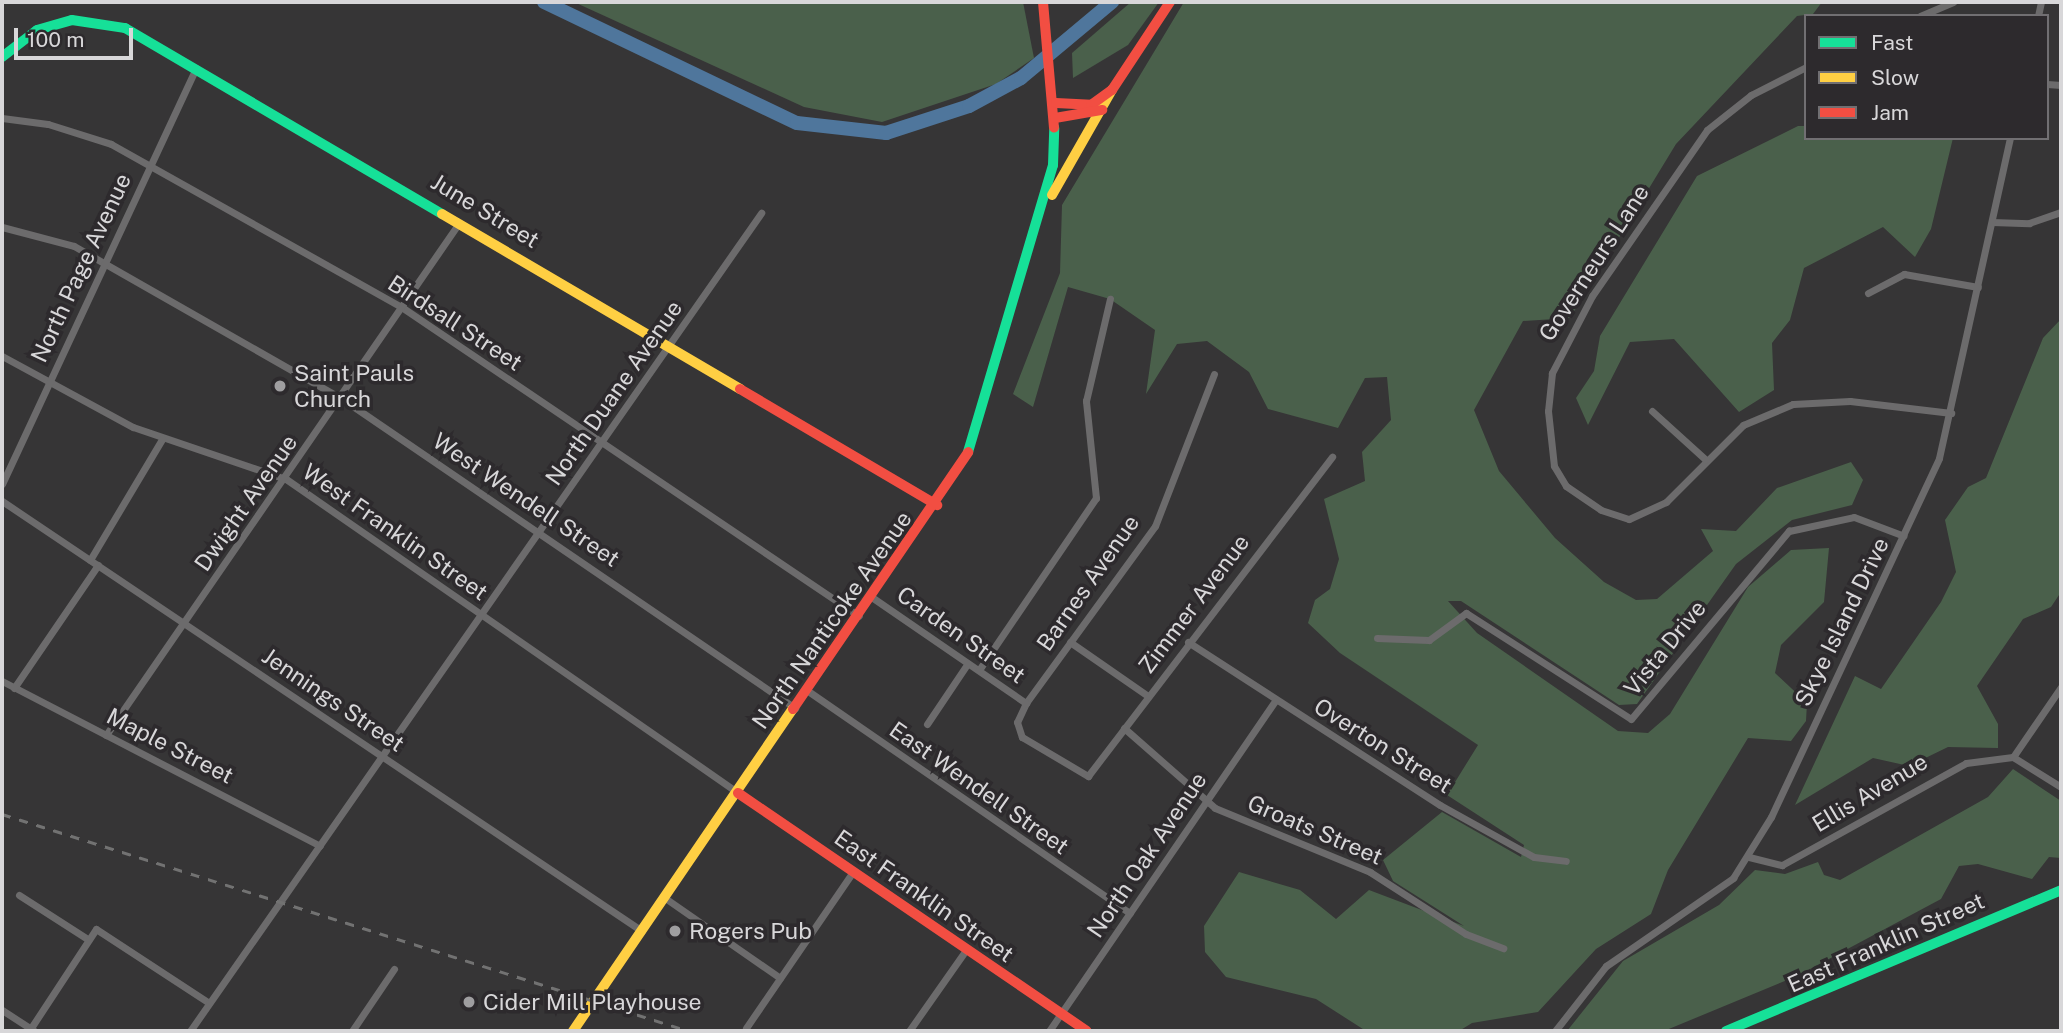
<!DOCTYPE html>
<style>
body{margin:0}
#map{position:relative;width:2063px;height:1033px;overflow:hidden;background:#363536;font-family:"Public Sans",sans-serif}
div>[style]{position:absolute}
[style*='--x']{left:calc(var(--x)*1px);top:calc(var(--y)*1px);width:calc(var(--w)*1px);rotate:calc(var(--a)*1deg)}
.green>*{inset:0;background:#4a604b}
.river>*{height:14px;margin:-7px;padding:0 7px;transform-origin:7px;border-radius:7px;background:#4f769c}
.street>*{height:7px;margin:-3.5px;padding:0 3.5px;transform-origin:3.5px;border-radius:3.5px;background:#6c6b6c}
.fast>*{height:10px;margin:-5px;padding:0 5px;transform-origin:5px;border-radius:5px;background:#16e098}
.slow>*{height:10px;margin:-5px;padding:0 5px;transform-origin:5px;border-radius:5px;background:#ffcf43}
.jam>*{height:10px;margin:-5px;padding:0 5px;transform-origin:5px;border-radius:5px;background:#f24e42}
.rail>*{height:2.5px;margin-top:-1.25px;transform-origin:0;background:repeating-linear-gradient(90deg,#727272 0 9px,transparent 0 18px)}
.dots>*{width:19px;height:19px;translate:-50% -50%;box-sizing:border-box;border:4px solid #2d2a2d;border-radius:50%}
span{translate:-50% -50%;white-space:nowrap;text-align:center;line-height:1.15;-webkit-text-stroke:7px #2d2a2d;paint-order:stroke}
.street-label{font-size:23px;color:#d8d7d9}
.poi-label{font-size:23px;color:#d8d7d9}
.left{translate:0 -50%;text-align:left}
.frame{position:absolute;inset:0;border:4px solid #d8d7d9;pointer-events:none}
.legend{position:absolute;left:1804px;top:14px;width:245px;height:126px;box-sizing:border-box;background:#2d2a2d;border:2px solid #716f72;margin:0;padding:9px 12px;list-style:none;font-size:21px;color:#d8d7d9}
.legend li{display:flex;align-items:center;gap:14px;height:35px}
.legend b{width:35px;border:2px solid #716f72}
.scale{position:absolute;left:14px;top:28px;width:119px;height:32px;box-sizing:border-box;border:4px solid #d8d7d9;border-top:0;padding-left:9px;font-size:21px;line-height:24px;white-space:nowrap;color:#d8d7d9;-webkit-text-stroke:5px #2d2a2d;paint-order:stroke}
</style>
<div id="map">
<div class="green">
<div style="clip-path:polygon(574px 2px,1023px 2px,1034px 58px,996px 84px,882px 122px,804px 107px)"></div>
<div style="clip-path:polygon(1131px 2px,1159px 2px,1128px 45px,1073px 78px,1072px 53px)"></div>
<div style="clip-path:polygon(1184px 2px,1822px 2px,1813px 14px,1797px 16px,1676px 144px,1570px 318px,1523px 321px,1474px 410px,1499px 471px,1555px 538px,1604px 582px,1636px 600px,1657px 599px,1713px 551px,1701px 529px,1736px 531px,1777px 488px,1851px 462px,1863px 480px,1852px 505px,1792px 520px,1736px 564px,1637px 704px,1619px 705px,1461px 601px,1448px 601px,1477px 633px,1618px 731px,1648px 733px,1670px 714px,1748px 587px,1791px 550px,1829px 548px,1824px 602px,1781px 645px,1775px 673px,1807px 703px,1806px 721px,1791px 741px,1748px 738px,1668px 870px,1651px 914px,1596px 949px,1538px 1012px,1472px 1023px,1459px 1031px,1366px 1031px,1316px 999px,1226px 977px,1205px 952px,1204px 926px,1239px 872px,1300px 890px,1336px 919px,1369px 890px,1464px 926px,1393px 881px,1383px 860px,1442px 812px,1521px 857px,1524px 845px,1447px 795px,1478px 745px,1340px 653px,1308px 623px,1315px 600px,1330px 589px,1339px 559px,1324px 499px,1365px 481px,1362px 452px,1391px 420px,1387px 377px,1365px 378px,1338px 428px,1268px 409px,1249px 372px,1207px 341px,1177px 344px,1146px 394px,1155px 330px,1110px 299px,1068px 287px,1033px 407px,1013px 394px,1060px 273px,1062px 205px)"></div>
<div style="clip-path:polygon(1798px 126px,1806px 126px,1806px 138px,1953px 138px,1931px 229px,1915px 257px,1883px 227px,1804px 268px,1790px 320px,1772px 343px,1774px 390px,1739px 412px,1674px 339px,1630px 342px,1588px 425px,1576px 398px,1594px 371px,1600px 336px,1697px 176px)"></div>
<div style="clip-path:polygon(2061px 319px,2061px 592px,2051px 607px,2023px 619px,1977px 686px,1998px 724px,1998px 748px,1948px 747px,1909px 766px,1873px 758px,1795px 805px,1855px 676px,1881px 689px,1941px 602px,1956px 572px,1945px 520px,1968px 487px,1986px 478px,2043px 338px)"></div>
<div style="clip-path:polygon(2013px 769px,2061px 801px,2061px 858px,2049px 857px,2032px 879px,1978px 864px,1959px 866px,1941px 899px,1797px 976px,1664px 1031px,1567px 1031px,1623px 961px,1719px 905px,1755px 870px,1785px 874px,1818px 862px,1824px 875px,1840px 880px,1988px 797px)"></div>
</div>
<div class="river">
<div style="--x:544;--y:2;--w:280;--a:25.6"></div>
<div style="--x:797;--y:123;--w:90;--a:6.4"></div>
<div style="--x:886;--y:133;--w:87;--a:-18"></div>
<div style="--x:969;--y:106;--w:59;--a:-28.3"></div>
<div style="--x:1021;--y:78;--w:119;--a:-39.9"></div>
</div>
<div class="street">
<div style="--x:1920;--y:16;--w:36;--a:-23"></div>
<div style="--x:2038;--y:16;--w:14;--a:-78"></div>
<div style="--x:1806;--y:67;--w:62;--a:153"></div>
<div style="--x:1751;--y:95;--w:56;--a:141.5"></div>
<div style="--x:1707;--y:130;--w:202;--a:124.7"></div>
<div style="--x:1592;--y:296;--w:87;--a:117.5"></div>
<div style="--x:1552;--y:373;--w:38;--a:96"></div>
<div style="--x:1548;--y:411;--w:55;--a:83.8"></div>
<div style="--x:1554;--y:466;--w:23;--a:59"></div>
<div style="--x:1566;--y:486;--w:42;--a:34.4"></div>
<div style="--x:1601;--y:510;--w:29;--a:18"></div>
<div style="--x:1629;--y:519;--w:41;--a:-24.7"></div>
<div style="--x:1666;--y:502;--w:109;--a:-45"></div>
<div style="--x:1743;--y:425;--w:54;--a:-22.8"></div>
<div style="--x:1793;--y:404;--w:57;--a:-3"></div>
<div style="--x:1850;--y:401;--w:102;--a:6.8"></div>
<div style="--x:2047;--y:84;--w:14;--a:4"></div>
<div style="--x:2;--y:118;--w:46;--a:7.4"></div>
<div style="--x:48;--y:124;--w:66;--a:17.6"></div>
<div style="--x:111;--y:144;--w:335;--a:29.3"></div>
<div style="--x:403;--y:308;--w:550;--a:34.04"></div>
<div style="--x:1992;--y:222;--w:37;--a:2"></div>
<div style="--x:2029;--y:223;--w:34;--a:-19"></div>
<div style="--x:2;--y:227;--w:74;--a:14.8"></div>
<div style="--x:74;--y:246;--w:307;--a:29.7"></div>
<div style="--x:341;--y:398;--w:550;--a:34.33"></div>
<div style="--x:1868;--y:293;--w:41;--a:-27.8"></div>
<div style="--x:1904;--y:274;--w:75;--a:10"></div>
<div style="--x:2;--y:356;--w:149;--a:28.5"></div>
<div style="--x:133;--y:427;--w:162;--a:18.8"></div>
<div style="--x:286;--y:479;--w:549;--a:34.76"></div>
<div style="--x:1214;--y:374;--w:163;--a:111.2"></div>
<div style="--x:1155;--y:526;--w:219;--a:126.1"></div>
<div style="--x:1026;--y:703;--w:21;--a:115"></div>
<div style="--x:1017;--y:722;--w:16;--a:72"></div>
<div style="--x:1022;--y:737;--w:77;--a:30.6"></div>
<div style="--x:1088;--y:776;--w:402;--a:-52.6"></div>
<div style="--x:1652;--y:411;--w:72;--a:42.2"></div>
<div style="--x:2;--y:484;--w:459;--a:-65"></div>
<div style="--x:2;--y:501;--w:771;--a:33.9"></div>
<div style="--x:90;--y:560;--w:141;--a:-59.2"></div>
<div style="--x:873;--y:598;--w:186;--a:34.5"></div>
<div style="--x:1377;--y:638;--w:52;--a:2.2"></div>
<div style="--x:1429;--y:640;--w:46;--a:-36.1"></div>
<div style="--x:1466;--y:613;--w:196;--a:32.7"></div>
<div style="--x:1631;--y:719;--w:246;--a:-50"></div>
<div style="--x:1789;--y:531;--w:66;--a:-12.2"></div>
<div style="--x:1854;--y:517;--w:53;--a:20.8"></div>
<div style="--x:1070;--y:642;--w:95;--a:34.7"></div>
<div style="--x:1188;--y:642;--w:300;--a:32.9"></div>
<div style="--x:1440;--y:805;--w:107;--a:29"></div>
<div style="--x:1534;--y:857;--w:32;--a:7"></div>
<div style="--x:979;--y:670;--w:208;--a:-55.8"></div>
<div style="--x:1096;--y:498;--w:98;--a:-95.9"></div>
<div style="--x:1086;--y:401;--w:105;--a:-76.8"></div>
<div style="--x:2;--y:681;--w:358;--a:27.4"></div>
<div style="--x:14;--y:688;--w:149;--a:-55.7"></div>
<div style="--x:808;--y:691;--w:391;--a:34.6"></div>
<div style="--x:927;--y:724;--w:73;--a:-56.1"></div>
<div style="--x:1124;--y:728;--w:121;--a:41.3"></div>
<div style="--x:1215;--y:808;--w:168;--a:22.4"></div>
<div style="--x:1370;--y:872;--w:114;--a:32.9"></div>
<div style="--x:1466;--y:934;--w:40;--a:21"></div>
<div style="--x:106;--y:735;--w:622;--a:-55.42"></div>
<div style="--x:2013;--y:757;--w:85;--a:-55.6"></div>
<div style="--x:1749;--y:857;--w:34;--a:14"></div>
<div style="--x:1782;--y:865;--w:210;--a:-29"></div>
<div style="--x:1966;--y:763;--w:47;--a:-7.3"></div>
<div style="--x:2013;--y:757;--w:57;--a:32"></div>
<div style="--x:19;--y:895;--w:80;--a:32.7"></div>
<div style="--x:665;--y:898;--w:140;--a:34.8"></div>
<div style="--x:2;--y:1010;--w:38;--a:33"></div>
<div style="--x:746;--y:1028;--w:189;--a:-55.6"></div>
<div style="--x:29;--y:1031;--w:122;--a:-56.7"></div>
<div style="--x:96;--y:929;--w:135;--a:33.2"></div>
<div style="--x:190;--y:1031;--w:998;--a:-55.08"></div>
<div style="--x:352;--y:1031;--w:75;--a:-55.9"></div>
<div style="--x:909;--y:1031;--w:99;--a:-54.9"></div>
<div style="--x:1049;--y:1031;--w:400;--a:-55.6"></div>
<div style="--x:1555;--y:1031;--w:83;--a:-51.9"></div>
<div style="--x:1606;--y:966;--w:155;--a:-34.7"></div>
<div style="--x:1733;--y:878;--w:72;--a:-58.1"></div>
<div style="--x:1771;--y:817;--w:396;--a:-64.9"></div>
<div style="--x:1939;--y:458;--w:328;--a:-77.5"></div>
</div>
<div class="fast">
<div style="--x:2;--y:57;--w:44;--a:-37.6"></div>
<div style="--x:37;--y:30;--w:36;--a:-16"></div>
<div style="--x:72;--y:20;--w:54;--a:8.6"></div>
<div style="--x:125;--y:28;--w:368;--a:30.4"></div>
<div style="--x:968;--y:452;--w:299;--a:-73.5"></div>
<div style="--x:1053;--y:165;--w:37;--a:-88"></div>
<div style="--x:1726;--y:1031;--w:363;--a:-22.8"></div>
</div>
<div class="slow">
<div style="--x:1052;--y:195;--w:121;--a:-60.3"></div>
<div style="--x:442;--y:214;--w:346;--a:30.4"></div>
<div style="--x:573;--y:1031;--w:390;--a:-55.7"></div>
</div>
<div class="jam">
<div style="--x:1043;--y:2;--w:126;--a:85"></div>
<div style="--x:1112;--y:90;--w:105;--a:-56.6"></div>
<div style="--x:1056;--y:103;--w:35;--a:3"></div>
<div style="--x:1091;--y:105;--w:26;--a:-36"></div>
<div style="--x:1055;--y:118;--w:48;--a:-9.7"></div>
<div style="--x:740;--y:389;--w:229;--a:30.5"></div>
<div style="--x:793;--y:709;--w:311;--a:-55.7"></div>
<div style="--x:738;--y:793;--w:422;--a:34.3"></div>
</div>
<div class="rail">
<div style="--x:2;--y:814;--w:720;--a:17.53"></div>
</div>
<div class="dots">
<div style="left:280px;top:386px;background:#9f9ea0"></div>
<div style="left:675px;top:931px;background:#9f9ea0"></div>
<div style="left:469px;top:1002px;background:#9f9ea0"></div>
</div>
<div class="street-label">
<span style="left:485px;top:211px;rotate:31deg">June Street</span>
<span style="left:1594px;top:263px;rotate:-57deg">Governeurs Lane</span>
<span style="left:81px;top:268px;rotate:-65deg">North Page Avenue</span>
<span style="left:455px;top:323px;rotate:33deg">Birdsall Street</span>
<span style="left:614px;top:393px;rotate:-55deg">North Duane Avenue</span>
<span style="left:526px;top:500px;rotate:34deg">West Wendell Street</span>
<span style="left:246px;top:503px;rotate:-55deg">Dwight Avenue</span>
<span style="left:395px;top:532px;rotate:35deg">West Franklin Street</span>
<span style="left:1088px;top:583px;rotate:-55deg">Barnes Avenue</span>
<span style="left:1194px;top:604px;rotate:-53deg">Zimmer Avenue</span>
<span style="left:832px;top:620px;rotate:-55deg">North Nanticoke Avenue</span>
<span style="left:1842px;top:622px;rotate:-64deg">Skye Island Drive</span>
<span style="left:961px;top:635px;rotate:35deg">Carden Street</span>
<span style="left:1665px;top:648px;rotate:-51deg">Vista Drive</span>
<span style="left:333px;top:700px;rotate:34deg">Jennings Street</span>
<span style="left:170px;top:746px;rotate:27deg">Maple Street</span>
<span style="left:1383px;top:746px;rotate:32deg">Overton Street</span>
<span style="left:979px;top:788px;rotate:35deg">East Wendell Street</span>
<span style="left:1870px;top:793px;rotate:-31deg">Ellis Avenue</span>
<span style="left:1315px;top:830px;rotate:23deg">Groats Street</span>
<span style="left:1147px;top:855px;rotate:-56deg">North Oak Avenue</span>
<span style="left:924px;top:896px;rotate:35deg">East Franklin Street</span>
<span style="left:1886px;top:943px;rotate:-24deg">East Franklin Street</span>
</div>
<div class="poi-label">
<span class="left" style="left:294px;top:386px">Saint Pauls<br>Church</span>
<span class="left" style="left:689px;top:931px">Rogers Pub</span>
<span class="left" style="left:483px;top:1002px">Cider Mill Playhouse</span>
</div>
<div class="frame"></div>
<ul class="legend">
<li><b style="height:9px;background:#16e098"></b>Fast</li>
<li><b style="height:9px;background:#ffcf43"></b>Slow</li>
<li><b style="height:9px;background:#f24e42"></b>Jam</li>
</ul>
<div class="scale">100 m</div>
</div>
